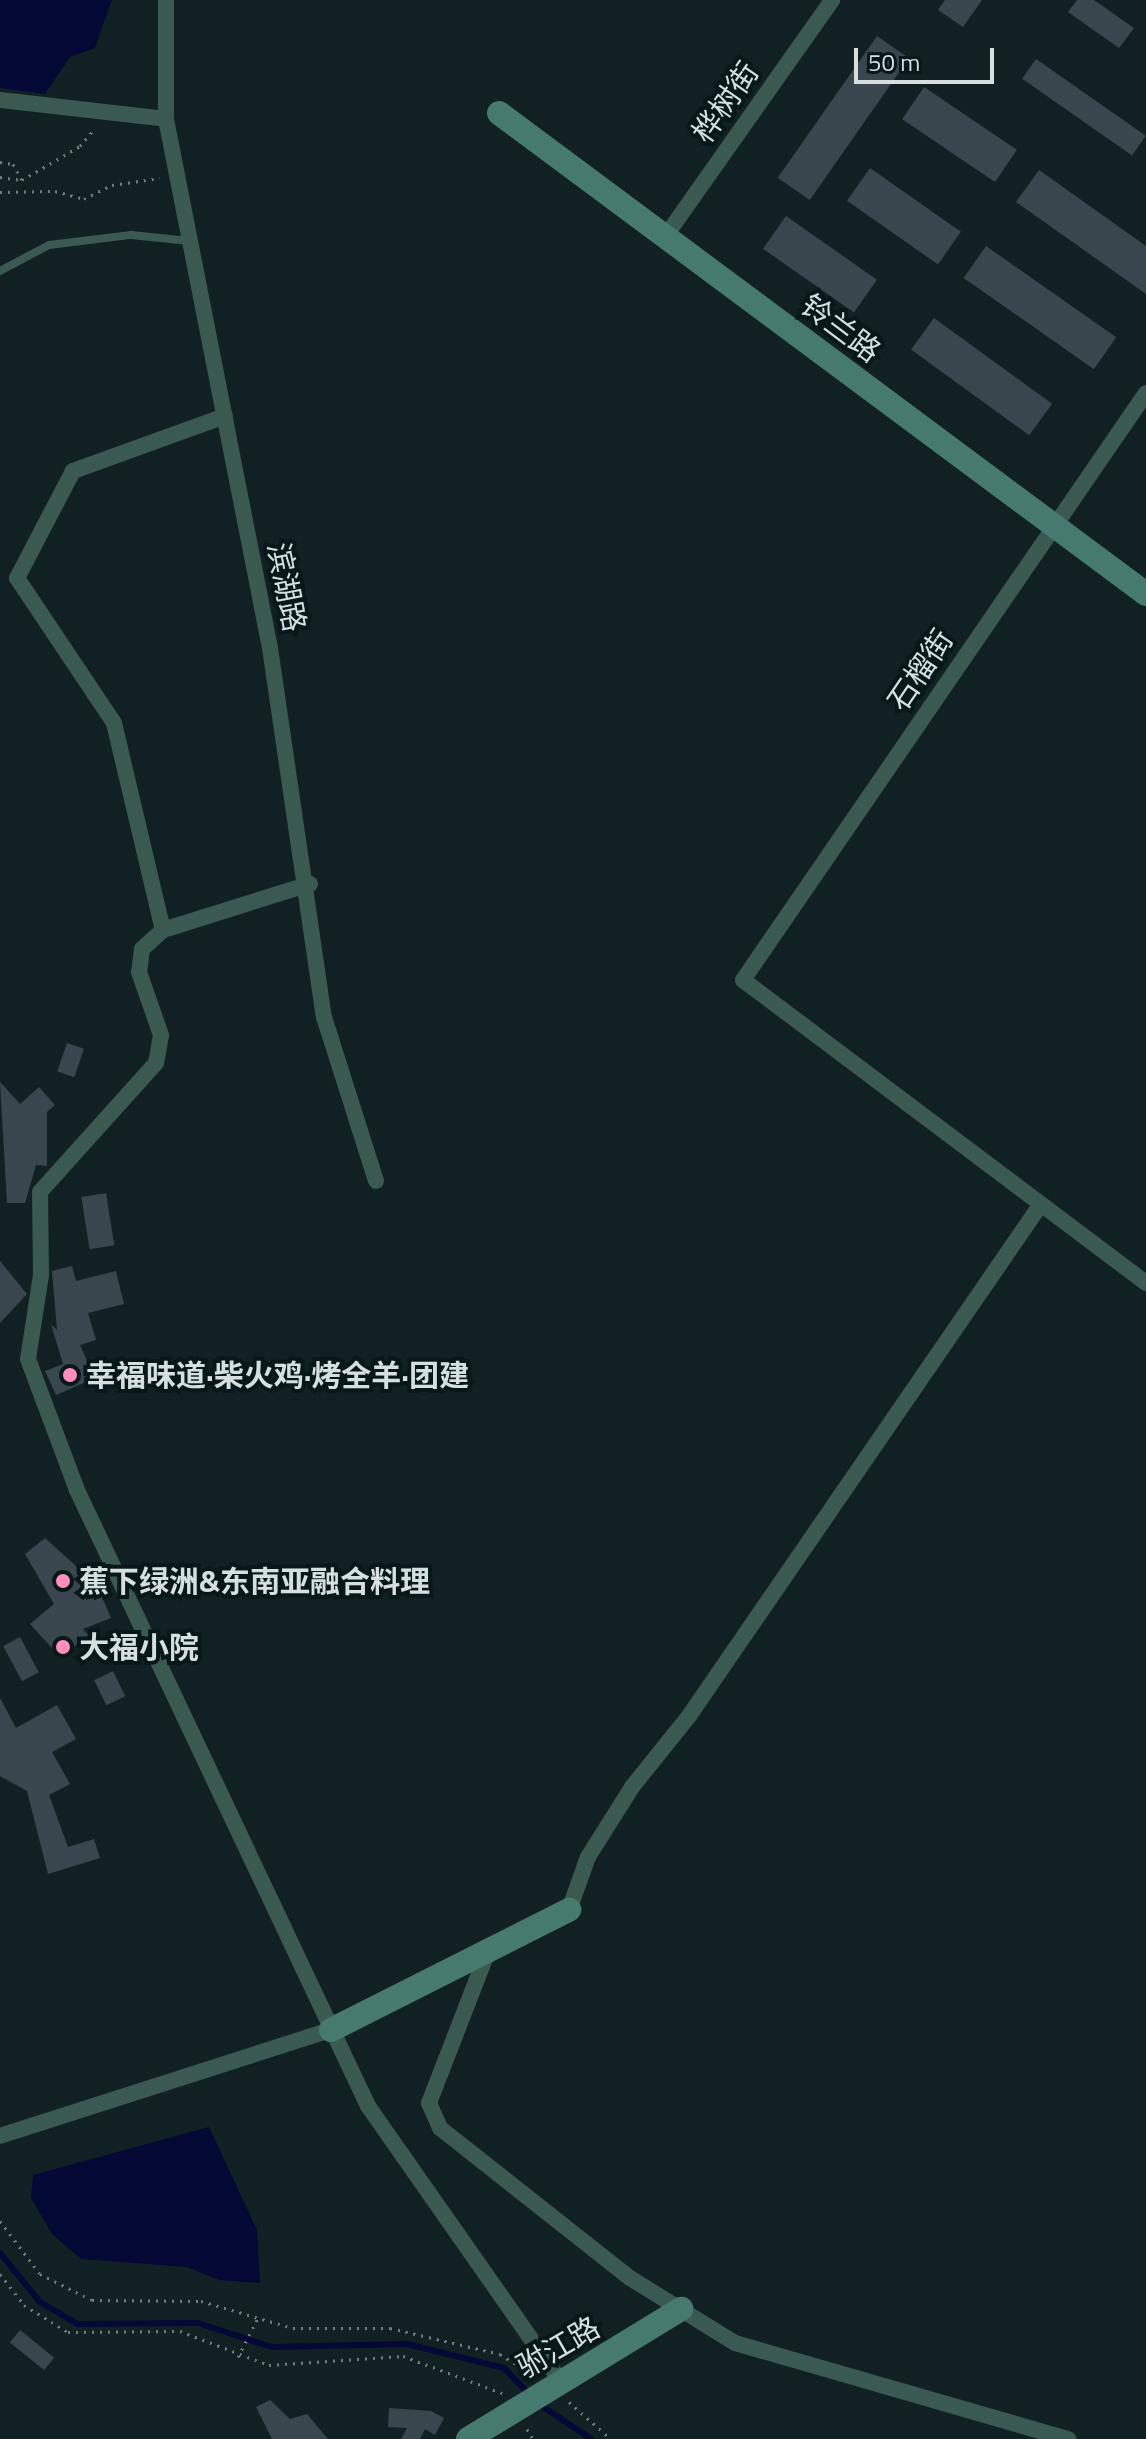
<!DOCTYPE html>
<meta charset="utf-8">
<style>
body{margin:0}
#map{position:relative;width:1146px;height:2439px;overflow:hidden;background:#112123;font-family:"Titillium Web","Noto Sans SC",sans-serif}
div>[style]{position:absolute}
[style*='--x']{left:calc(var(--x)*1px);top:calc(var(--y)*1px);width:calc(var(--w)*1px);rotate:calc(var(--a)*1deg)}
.water>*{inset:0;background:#030835}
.stream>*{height:6px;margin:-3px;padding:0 3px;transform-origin:3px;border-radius:3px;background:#030835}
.building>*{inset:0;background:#39464e;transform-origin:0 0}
.path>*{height:3px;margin-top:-1.5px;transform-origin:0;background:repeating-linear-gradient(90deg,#707d7f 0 2px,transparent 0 8px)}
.lane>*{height:8px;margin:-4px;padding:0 4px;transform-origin:4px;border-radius:4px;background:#395951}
.street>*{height:16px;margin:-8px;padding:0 8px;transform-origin:8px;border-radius:8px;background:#395951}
.secondary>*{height:24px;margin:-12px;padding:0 12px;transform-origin:12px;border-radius:12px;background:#467a6e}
.dots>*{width:22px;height:22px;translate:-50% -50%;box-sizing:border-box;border:4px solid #08181a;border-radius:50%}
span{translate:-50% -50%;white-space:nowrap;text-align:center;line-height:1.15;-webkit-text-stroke:8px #08181a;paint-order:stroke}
.street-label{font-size:30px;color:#d5dfe0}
.poi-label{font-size:30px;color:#d5dfe0;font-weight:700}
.left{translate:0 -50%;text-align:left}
.scale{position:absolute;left:854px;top:48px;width:140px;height:36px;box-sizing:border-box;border:4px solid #d5dfe0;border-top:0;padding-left:10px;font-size:24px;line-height:28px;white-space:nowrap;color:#d5dfe0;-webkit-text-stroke:6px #08181a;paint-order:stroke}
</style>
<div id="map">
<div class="water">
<div style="clip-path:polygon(0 0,112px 0,95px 48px,70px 57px,45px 94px,0 88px)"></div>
<div style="clip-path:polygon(209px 2127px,257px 2230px,260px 2283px,219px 2280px,187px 2267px,81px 2259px,52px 2234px,31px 2198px,33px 2175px)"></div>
</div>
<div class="stream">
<div style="--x:0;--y:2253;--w:63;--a:50.8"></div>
<div style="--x:40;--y:2302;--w:44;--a:30.1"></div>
<div style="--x:78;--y:2324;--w:120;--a:-0.5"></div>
<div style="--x:198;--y:2323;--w:78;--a:18"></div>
<div style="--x:272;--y:2347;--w:135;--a:-1.3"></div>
<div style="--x:407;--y:2344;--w:100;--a:13.9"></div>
<div style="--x:504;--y:2368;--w:36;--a:46"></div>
<div style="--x:536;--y:2402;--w:66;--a:33.9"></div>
</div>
<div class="building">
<div style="clip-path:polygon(945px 0,982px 0,963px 27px,938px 10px)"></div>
<div style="clip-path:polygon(1077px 0,1094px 0,1134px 28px,1119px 48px,1068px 12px)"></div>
<div style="left:877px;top:36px;width:39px;height:173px;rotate:35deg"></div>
<div style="left:1036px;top:59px;width:134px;height:24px;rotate:35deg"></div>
<div style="left:924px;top:87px;width:112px;height:39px;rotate:34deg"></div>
<div style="left:870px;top:168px;width:111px;height:40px;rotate:35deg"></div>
<div style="clip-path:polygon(1039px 170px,1146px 246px,1146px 294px,1016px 202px)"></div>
<div style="left:786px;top:216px;width:111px;height:40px;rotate:35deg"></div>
<div style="left:986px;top:246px;width:159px;height:39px;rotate:35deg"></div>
<div style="left:934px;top:318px;width:146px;height:39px;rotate:36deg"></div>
<div style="left:67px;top:1043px;width:18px;height:30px;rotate:19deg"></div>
<div style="clip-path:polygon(0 1082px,20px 1104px,39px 1087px,55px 1105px,47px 1112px,47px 1166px,36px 1165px,25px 1203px,7px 1203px)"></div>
<div style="left:106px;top:1193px;width:53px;height:25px;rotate:81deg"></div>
<div style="clip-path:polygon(0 1261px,27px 1294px,0 1323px)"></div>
<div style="clip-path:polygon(72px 1266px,76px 1281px,116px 1271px,124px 1304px,88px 1313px,96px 1340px,80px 1345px,95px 1378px,56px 1395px,45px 1371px,63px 1364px,51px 1324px,57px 1330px,52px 1271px)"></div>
<div style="clip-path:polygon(45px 1538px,97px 1585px,111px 1618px,83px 1629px,88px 1635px,61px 1658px,30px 1624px,54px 1604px,25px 1554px)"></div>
<div style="left:20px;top:1637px;width:40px;height:19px;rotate:62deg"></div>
<div style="left:113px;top:1671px;width:28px;height:21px;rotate:64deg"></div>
<div style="clip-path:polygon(0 1698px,16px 1728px,57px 1705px,76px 1739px,52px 1752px,70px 1784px,49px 1795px,68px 1847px,94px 1839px,100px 1858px,48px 1874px,27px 1791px,0 1776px)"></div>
<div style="left:20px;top:2330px;width:44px;height:16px;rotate:39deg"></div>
<div style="clip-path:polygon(270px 2400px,290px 2419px,307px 2414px,328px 2439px,272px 2439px,256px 2407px)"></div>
<div style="clip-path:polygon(389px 2408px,431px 2411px,444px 2418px,435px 2435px,425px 2429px,420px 2439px,401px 2439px,407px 2428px,388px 2427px)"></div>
</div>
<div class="path">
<div style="--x:0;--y:162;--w:13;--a:9"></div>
<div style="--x:13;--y:164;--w:18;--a:61"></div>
<div style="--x:0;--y:177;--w:22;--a:8"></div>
<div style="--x:22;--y:180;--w:67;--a:-30.4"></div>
<div style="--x:80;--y:146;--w:23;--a:-50"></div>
<div style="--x:0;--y:192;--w:55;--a:-1"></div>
<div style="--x:55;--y:191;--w:30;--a:15"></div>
<div style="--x:84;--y:199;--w:31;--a:-27"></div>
<div style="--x:112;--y:185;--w:48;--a:-8.5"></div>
<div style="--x:0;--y:2221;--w:66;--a:53"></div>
<div style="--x:40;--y:2274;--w:58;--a:26.6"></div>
<div style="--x:92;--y:2300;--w:109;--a:0.5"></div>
<div style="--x:201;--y:2301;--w:96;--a:16.4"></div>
<div style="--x:293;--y:2328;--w:97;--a:0"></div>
<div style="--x:390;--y:2328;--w:113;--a:13.3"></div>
<div style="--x:500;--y:2354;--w:40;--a:32.9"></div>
<div style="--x:0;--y:2274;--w:39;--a:52"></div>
<div style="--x:24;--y:2305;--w:52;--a:31.5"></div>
<div style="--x:68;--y:2332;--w:112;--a:-0.5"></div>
<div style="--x:180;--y:2331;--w:95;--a:20.9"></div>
<div style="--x:269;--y:2365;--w:134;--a:-3.8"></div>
<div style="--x:403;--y:2356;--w:106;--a:20.5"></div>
<div style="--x:238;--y:2357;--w:44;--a:-62.9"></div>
<div style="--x:569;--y:2402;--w:56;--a:41.4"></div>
<div style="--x:527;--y:2429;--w:12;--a:59"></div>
</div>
<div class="lane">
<div style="--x:0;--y:271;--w:55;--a:-28"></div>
<div style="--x:49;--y:245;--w:83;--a:-7"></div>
<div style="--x:131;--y:235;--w:59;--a:5.8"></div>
</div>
<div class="street">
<div style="--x:166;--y:0;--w:119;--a:90"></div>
<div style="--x:166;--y:119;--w:539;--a:78.88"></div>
<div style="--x:270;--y:648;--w:373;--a:81.7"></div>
<div style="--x:324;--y:1017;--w:172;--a:72.4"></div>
<div style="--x:0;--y:100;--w:167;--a:6.5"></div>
<div style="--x:665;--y:237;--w:290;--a:-54.8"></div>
<div style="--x:1146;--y:393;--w:712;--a:124.47"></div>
<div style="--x:743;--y:980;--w:504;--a:36.94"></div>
<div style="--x:225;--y:416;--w:162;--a:160.1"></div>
<div style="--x:73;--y:471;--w:121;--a:117.6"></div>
<div style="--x:17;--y:578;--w:174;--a:56.2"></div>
<div style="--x:114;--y:723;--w:213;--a:76.7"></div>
<div style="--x:163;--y:930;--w:28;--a:138"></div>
<div style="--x:142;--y:949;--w:23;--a:97"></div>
<div style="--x:139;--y:972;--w:67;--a:70.8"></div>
<div style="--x:161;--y:1035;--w:28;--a:100"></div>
<div style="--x:156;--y:1063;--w:173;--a:132"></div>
<div style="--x:40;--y:1192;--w:83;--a:89.3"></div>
<div style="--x:41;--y:1275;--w:85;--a:98.8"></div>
<div style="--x:28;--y:1359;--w:140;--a:69.5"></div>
<div style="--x:77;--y:1490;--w:681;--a:64.71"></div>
<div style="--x:368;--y:2106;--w:340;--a:55"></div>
<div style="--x:163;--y:930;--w:154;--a:-17.4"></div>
<div style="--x:569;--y:1910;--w:56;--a:-70.3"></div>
<div style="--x:588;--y:1857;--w:83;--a:-57.8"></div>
<div style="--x:632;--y:1787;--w:91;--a:-51.2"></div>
<div style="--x:689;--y:1716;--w:621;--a:-55.49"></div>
<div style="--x:486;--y:1956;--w:158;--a:111.2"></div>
<div style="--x:429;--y:2103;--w:27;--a:66"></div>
<div style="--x:440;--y:2128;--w:242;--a:38.3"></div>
<div style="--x:630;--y:2278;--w:123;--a:31.8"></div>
<div style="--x:735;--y:2343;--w:347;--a:16.1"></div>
<div style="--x:0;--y:2136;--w:348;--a:-17.8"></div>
</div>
<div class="secondary">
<div style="--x:499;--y:113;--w:806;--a:36.63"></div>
<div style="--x:331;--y:2030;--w:267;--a:-26.8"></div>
<div style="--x:468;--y:2439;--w:250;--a:-31.4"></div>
</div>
<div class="dots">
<div style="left:70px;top:1375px;background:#ff8eb9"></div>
<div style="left:63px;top:1581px;background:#ff8eb9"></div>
<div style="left:63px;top:1647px;background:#ff8eb9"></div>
</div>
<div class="street-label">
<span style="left:725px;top:102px;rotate:-55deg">桦树街</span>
<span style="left:841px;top:328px;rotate:37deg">铃兰路</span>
<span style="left:287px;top:587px;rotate:79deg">滨湖路</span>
<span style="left:920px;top:670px;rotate:-56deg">石榴街</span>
<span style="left:558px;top:2347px;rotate:-30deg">驸江路</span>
</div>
<div class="poi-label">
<span class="left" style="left:86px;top:1375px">幸福味道·柴火鸡·烤全羊·团建</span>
<span class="left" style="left:79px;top:1581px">蕉下绿洲&amp;东南亚融合料理</span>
<span class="left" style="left:79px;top:1647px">大福小院</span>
</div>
<div class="scale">50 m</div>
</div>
